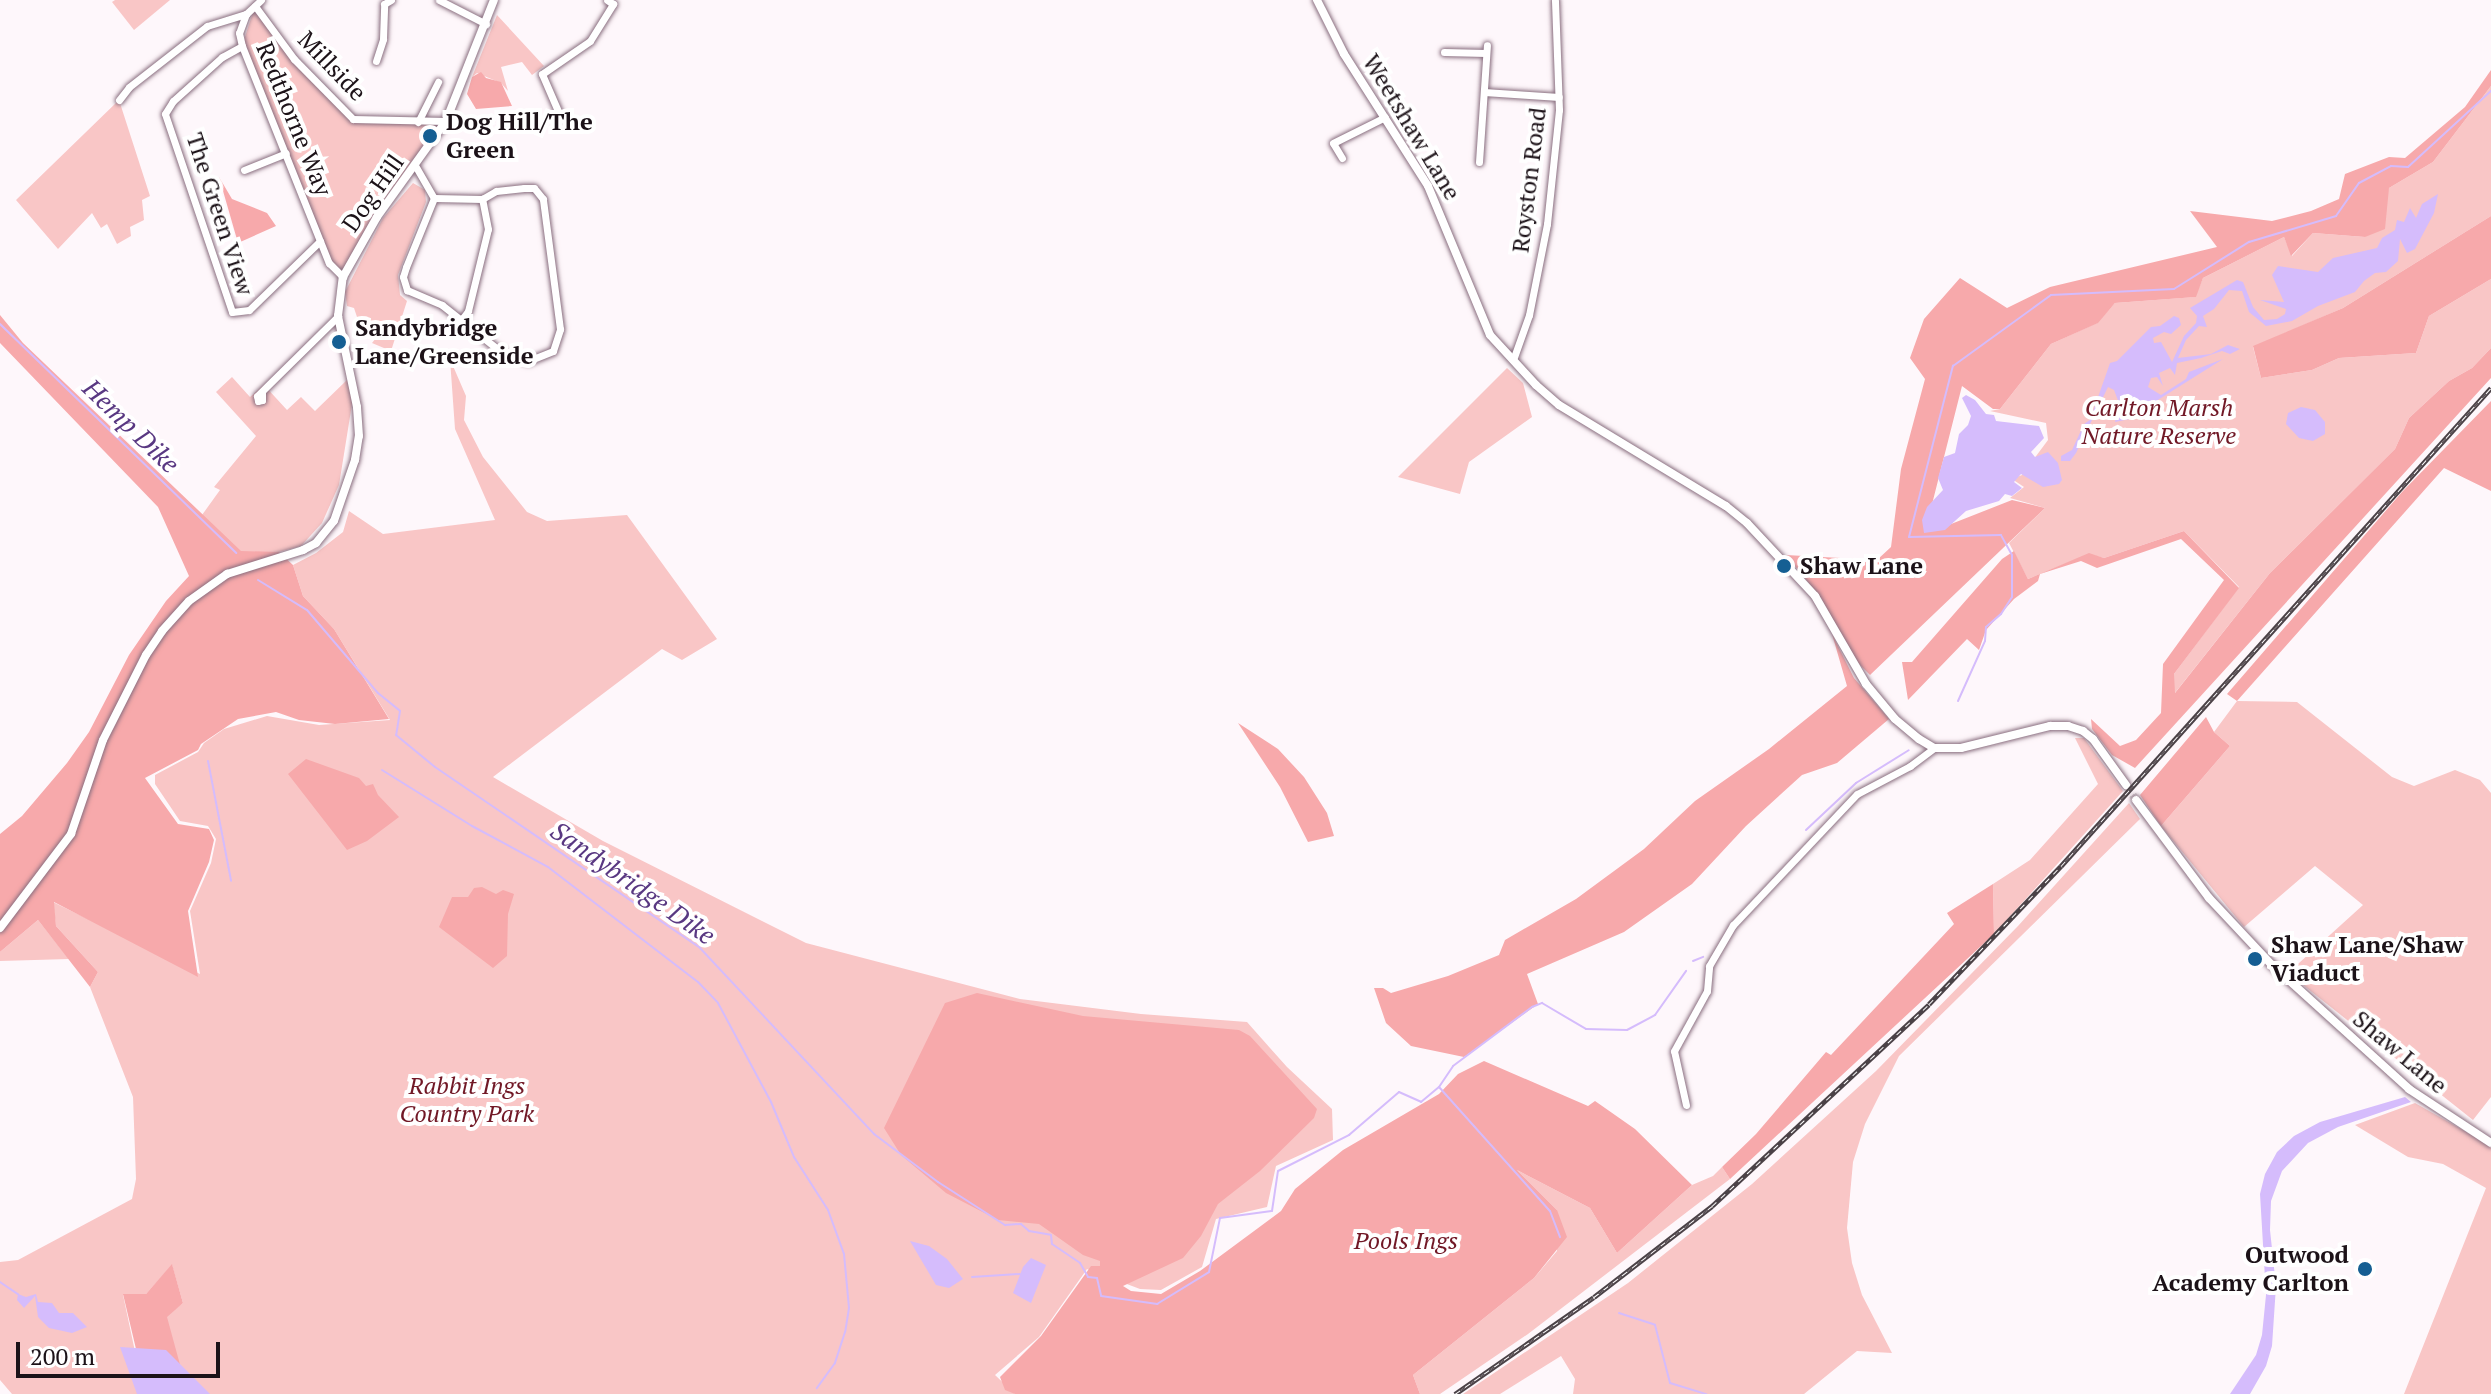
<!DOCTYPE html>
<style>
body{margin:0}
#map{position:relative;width:2491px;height:1394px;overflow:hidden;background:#fef7fb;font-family:"PT Serif",serif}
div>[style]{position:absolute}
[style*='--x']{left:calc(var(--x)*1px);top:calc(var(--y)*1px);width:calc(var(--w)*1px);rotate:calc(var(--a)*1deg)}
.green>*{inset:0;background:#f9c6c6}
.forest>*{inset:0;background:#f7a9ab}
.water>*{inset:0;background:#d5bcfc}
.stream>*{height:2px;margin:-1px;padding:0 1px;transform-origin:1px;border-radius:1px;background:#d5bcfc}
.tertiary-tunnel>*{height:8px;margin-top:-4px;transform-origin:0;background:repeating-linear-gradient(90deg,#dcd5d9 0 8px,transparent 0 12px)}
.roads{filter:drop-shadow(0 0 2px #896e7f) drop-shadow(0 0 2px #896e7f)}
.minor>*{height:7px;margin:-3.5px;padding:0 3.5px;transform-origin:3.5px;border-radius:3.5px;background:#fff}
.tertiary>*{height:8px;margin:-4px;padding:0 4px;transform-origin:4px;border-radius:4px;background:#fff}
.rail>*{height:5px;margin-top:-2.5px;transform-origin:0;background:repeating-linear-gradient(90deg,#fff 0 6px,#4b4247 0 12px);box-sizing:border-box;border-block:2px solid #4b4247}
.dots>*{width:22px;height:22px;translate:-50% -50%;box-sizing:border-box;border:4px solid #fff;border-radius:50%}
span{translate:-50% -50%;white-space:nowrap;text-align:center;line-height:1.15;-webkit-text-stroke:8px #fff;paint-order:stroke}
.street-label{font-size:24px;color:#1c1218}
.poi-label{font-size:24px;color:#1c1218;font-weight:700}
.left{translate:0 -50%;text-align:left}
.right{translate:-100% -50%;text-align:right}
.park-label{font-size:24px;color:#711826;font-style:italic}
.water-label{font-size:26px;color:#593882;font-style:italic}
.scale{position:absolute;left:16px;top:1342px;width:204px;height:36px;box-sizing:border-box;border:4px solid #1c1218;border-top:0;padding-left:10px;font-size:24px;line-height:28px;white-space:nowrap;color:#1c1218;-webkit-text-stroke:6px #fff;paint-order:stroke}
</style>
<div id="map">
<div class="green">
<div style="clip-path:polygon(115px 0,170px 0,134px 30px,112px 2px)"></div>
<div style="clip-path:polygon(255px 6px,273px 32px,353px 119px,446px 121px,377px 217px,343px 277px,335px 272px,242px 46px)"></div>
<div style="clip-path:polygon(497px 15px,544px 66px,532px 75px,522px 62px,501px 67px,508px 91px,501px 83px,477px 73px,472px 77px)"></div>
<div style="clip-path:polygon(2491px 86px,2491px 216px,2343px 308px,2253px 347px,2261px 378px,2312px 370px,2339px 358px,2416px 353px,2429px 316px,2491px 279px,2491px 348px,2472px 368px,2449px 381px,2409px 418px,2395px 449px,2270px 573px,2174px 694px,2174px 674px,2239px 587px,2184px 531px,2104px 558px,2089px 554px,2028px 579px,2009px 543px,2045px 508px,2010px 498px,2024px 487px,2012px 479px,2022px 475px,2048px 440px,2046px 423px,1990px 411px,2000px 409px,2051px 344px,2097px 323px,2115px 303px,2195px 297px,2203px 278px,2284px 237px,2292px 256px,2313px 233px,2365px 237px,2389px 188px,2433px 162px)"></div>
<div style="clip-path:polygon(119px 100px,150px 196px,142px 200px,144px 220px,130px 227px,131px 236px,117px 244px,107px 224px,101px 228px,92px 213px,58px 249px,16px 200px)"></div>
<div style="clip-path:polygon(413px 183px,425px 190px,426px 202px,398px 275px,400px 295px,407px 301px,391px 351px,372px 343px,376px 338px,358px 320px,354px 308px,347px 306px,345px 292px,383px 218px)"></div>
<div style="clip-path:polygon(450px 359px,466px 396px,464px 420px,483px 457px,527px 512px,547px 521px,627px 515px,717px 639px,682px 660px,662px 649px,493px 777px,603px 841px,806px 943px,1020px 999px,1141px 1014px,1247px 1022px,1287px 1067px,1332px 1109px,1333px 1140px,1276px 1166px,1267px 1207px,1216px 1219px,1202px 1267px,1161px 1290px,1140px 1289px,1087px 1269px,1039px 1337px,995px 1375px,1015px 1394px,187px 1394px,166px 1316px,183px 1303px,172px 1265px,146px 1294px,123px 1295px,144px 1394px,12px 1394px,0 1380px,0 1262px,18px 1260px,132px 1199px,136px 1179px,133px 1097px,90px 987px,98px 972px,56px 926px,53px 902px,200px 974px,190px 911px,211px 863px,216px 839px,208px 826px,180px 821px,155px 784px,155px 775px,198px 752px,204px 743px,224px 729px,267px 716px,319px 725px,390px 720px,334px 629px,303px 596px,293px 565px,316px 553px,343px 532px,349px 511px,383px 534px,495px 520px,455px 429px)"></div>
<div style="clip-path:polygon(1507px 368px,1523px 383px,1532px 417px,1469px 462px,1460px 494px,1398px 477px)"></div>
<div style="clip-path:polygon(232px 377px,250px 397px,264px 385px,287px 410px,301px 397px,315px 411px,349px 378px,353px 398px,339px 485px,322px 523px,301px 546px,279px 552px,241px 552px,202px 515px,220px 490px,214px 487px,256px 436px,216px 392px)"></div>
<div style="clip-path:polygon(2237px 701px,2297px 702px,2392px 777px,2414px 786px,2455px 770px,2480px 780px,2491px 793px,2491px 1097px,2473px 1120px,2288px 973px,2363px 905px,2315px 866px,2244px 927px,2161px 826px,2230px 746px,2214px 732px)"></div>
<div style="clip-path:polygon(2075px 738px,2084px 738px,2123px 791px,1994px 934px,1993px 884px,2030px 860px,2098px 784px)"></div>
<div style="clip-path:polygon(2129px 803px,2140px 819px,1899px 1056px,1865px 1124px,1853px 1162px,1847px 1228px,1852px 1263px,1862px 1295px,1892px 1353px,1857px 1351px,1804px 1394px,1573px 1394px,1575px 1379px,1561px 1356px,1500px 1394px,1463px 1394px,1628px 1283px,1752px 1184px,1876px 1071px,2018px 926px)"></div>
<div style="clip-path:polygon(38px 920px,69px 959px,0 961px,0 952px)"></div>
<div style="clip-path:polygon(2415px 1103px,2491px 1146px,2491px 1394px,2404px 1394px,2486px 1188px,2443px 1164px,2408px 1157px,2355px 1125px)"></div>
<div style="clip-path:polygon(1722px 1167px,1730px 1179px,1528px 1334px,1440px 1394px,1420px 1394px,1413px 1375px,1534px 1278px,1557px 1251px,1557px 1210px,1517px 1170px,1590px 1208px,1617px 1253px,1692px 1185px,1713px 1176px)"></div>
</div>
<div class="forest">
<div style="clip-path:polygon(2491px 70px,2491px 86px,2433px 162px,2389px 188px,2385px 229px,2365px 237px,2313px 233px,2291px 256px,2284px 237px,2203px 278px,2196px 297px,2115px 303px,2098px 323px,2051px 344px,2000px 409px,1993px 409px,1962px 386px,1927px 524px,1946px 526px,2012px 500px,2045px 508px,1870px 675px,1854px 659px,1821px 598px,1786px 555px,1877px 560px,1891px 547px,1901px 469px,1925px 379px,1910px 358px,1924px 319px,1960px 278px,2007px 308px,2050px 287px,2217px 247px,2190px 211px,2272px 221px,2311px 211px,2339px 199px,2345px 174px,2389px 157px,2405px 158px,2465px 107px)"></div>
<div style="clip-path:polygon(481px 72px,486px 78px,501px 82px,512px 106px,476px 109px,467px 94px,472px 77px)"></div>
<div style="clip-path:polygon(219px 177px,232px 199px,267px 213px,276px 226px,238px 243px)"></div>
<div style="clip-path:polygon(2491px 216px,2491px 279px,2429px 316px,2416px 353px,2339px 358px,2312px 370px,2261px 378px,2253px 346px,2343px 308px)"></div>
<div style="clip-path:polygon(0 315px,23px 343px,241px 551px,279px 552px,293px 565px,303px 596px,334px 629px,389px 719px,335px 724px,299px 720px,276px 712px,238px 719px,201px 744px,198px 750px,145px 778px,178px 824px,209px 829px,214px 840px,209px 862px,188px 911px,198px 977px,54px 902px,56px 926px,98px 972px,90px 987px,38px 920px,0 952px,0 834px,22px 816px,67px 763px,89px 732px,129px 655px,166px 601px,189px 576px,158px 507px,0 343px)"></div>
<div style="clip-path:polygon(2491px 348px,2491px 378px,2135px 768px,2112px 755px,2092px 729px,2091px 719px,2120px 746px,2136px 740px,2161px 713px,2163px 664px,2224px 580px,2181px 539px,2097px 568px,2081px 561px,2040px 574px,2038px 581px,2014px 599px,1986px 630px,1979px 650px,1967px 639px,1908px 700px,1902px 662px,1912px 662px,2002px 559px,2014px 551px,2028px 579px,2089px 553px,2104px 558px,2184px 531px,2239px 588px,2174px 674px,2175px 693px,2270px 573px,2395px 449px,2409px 418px,2449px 381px,2472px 368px)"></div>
<div style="clip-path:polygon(2491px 401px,2491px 491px,2444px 468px,2237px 701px,2227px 694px,2402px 492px)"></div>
<div style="clip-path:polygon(1832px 634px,1854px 678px,1889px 719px,1837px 763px,1802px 775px,1746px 826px,1692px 884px,1624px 932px,1527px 974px,1538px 1004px,1464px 1057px,1411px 1046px,1386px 1023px,1374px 988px,1383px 988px,1391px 993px,1448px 976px,1499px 955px,1505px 940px,1576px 899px,1644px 849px,1695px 801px,1769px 749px,1847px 686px)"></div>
<div style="clip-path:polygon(2206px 717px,2214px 732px,2230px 746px,2161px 826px,2140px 795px)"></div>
<div style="clip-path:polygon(1238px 723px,1278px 749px,1304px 777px,1327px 813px,1334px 836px,1308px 842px,1280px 787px)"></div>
<div style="clip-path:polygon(306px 759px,359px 778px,366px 786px,373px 784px,378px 795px,399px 817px,367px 841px,347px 850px,288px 774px)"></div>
<div style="clip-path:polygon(1993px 884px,1994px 934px,1730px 1179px,1722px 1167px,1756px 1134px,1826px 1052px,1831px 1055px,1954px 924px,1947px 913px)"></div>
<div style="clip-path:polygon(482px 887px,496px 894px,503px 890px,514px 894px,508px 914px,507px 956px,493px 968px,439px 927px,452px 897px,468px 897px,474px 888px)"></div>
<div style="clip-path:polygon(977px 993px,1083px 1016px,1239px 1030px,1250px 1036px,1317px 1109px,1314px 1118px,1260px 1171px,1218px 1204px,1201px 1236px,1183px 1258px,1123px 1286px,1131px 1291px,1161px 1294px,1200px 1271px,1281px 1211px,1295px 1189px,1343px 1150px,1439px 1094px,1458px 1074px,1484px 1061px,1588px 1106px,1595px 1101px,1635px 1129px,1692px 1185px,1617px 1253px,1590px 1208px,1517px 1170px,1557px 1210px,1567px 1237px,1534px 1278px,1413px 1375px,1420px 1394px,1015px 1394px,1005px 1390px,1000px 1377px,1041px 1336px,1091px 1266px,1100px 1266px,1100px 1261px,1083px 1255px,1039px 1224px,998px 1220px,946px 1193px,901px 1155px,884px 1128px,945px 1003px)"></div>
<div style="clip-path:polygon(172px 1264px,183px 1303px,167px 1317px,188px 1394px,136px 1349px,123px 1294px,146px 1294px)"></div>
</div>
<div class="water">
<div style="clip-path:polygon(2438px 194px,2434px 213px,2415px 249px,2407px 253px,2400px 239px,2398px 261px,2386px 272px,2375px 273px,2364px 281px,2355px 292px,2318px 306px,2292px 321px,2266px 326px,2249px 312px,2242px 291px,2229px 290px,2214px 309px,2203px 316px,2207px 327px,2199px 326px,2186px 340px,2178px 358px,2211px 354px,2228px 345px,2240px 349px,2230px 354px,2222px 351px,2201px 358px,2177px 363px,2175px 375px,2170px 368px,2159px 373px,2163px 386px,2157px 377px,2151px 378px,2148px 387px,2161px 395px,2186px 379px,2189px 372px,2223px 359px,2145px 408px,2135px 418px,2115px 422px,2119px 403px,2114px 390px,2108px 387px,2076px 453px,2070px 461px,2061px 461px,2061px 456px,2072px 450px,2084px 424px,2090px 420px,2110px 363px,2117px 361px,2151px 327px,2160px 326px,2174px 316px,2179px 318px,2181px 325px,2171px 334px,2164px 332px,2153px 338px,2154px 343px,2161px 342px,2172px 362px,2184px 336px,2196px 323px,2197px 316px,2190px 308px,2237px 280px,2243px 282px,2253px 307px,2264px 320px,2277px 319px,2285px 314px,2286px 309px,2260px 300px,2284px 302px,2272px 275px,2278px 266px,2318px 272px,2333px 258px,2377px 248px,2382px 238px,2395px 230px,2397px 220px,2404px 222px,2410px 208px,2416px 218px,2422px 204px)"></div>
<div style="clip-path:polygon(1966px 395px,1975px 400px,1986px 414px,1994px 415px,1996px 421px,2039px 426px,2044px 438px,2031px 452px,2035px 457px,2048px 452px,2058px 463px,2062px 480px,2059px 484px,2043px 487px,2021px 474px,2014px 482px,2022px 488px,2012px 496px,2005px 494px,1999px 501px,1966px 511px,1945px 530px,1924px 533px,1922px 520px,1927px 507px,1943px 490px,1938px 478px,1944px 457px,1955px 453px,1959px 434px,1968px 425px,1971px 416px,1962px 398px)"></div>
<div style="clip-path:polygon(2301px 407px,2315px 410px,2325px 422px,2325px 434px,2313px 441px,2299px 438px,2286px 424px,2288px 413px)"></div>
<div style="clip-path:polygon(2405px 1097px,2411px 1102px,2338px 1127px,2308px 1143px,2282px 1171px,2271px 1201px,2270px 1230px,2276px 1286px,2272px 1346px,2266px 1366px,2250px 1394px,2230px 1394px,2256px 1355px,2262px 1335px,2266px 1295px,2260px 1194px,2265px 1174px,2277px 1152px,2294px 1136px,2320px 1122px)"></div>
<div style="clip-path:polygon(910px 1241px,929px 1246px,947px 1259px,963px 1279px,949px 1288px,936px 1285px)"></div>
<div style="clip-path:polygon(1031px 1258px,1046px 1265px,1031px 1303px,1013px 1293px,1023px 1267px)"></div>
<div style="clip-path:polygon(18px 1294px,26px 1297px,36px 1294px,38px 1302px,52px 1303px,59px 1313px,73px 1313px,87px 1327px,72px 1333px,49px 1328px,38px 1317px,35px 1296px,24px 1308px,17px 1300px)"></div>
<div style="clip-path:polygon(120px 1347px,166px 1350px,210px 1394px,137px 1394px)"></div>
</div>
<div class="stream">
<div style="--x:0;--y:324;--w:329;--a:44.1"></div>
<div style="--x:258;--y:580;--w:57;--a:31.5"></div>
<div style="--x:307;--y:610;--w:109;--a:49.5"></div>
<div style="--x:378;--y:693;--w:28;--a:39"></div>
<div style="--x:400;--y:711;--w:24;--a:99"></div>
<div style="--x:396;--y:735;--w:50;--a:39.4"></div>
<div style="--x:435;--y:767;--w:321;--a:34.3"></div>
<div style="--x:700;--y:948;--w:255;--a:46.9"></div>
<div style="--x:874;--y:1134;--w:80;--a:36.9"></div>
<div style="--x:938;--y:1182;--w:80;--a:32.7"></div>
<div style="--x:1005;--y:1225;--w:16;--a:-4"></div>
<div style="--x:1021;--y:1224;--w:11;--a:41"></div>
<div style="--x:1029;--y:1231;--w:22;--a:10"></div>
<div style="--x:1051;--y:1235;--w:9;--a:84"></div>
<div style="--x:1052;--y:1244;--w:34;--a:34"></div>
<div style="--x:1080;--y:1263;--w:16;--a:60"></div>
<div style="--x:1088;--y:1277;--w:9;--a:6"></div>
<div style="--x:1097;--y:1278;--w:18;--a:77"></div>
<div style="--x:1101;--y:1296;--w:57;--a:8.1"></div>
<div style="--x:1157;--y:1304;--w:61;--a:-31.6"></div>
<div style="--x:1209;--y:1272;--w:55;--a:-78.5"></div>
<div style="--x:1220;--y:1218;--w:52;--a:-7.7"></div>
<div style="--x:1272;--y:1211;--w:40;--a:-81.5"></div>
<div style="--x:1278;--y:1171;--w:80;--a:-26.9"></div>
<div style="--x:1349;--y:1135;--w:66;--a:-40.7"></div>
<div style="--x:1399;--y:1092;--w:24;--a:24"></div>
<div style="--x:1421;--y:1102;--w:23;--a:-40"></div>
<div style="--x:1439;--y:1087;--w:25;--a:-56"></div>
<div style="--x:1453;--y:1066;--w:99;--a:-36.8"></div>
<div style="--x:1532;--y:1007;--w:11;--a:-22"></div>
<div style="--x:1542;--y:1003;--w:51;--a:30.6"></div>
<div style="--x:1586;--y:1029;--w:41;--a:1.4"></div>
<div style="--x:1627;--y:1030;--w:32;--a:-28"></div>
<div style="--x:1655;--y:1015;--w:54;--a:-54.8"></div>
<div style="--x:1958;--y:701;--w:66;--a:-65.8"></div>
<div style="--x:1985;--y:641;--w:14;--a:-86"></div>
<div style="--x:1986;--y:627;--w:20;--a:-41"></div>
<div style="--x:2001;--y:614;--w:20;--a:-57"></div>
<div style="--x:2012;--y:597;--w:42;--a:-90"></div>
<div style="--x:2012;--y:555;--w:23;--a:-119"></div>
<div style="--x:2001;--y:535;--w:92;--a:178.8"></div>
<div style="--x:1909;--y:537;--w:177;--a:-75.6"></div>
<div style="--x:1953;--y:366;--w:121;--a:-35.9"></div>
<div style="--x:2051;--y:295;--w:123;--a:-2.8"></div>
<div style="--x:2174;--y:289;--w:89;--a:-32.1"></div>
<div style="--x:2249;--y:242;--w:91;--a:-16.6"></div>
<div style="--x:2336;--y:216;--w:40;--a:-55.1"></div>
<div style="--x:2359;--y:183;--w:36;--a:-28"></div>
<div style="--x:2391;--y:166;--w:17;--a:3"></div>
<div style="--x:2408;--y:167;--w:113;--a:-42.5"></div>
<div style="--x:208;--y:761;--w:122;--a:79.1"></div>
<div style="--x:382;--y:770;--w:106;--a:31.9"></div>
<div style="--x:472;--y:826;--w:86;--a:28.3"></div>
<div style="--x:548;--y:867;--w:189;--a:37.5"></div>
<div style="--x:698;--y:982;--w:29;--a:46"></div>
<div style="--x:718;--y:1003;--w:112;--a:61.8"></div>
<div style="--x:771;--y:1102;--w:60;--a:67.3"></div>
<div style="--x:794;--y:1157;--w:63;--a:57.3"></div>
<div style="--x:828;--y:1210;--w:47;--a:70"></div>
<div style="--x:844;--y:1254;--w:54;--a:84.7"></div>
<div style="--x:849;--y:1308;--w:24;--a:99"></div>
<div style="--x:845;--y:1332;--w:33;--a:108"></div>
<div style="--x:835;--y:1363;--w:31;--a:126"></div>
<div style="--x:1806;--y:830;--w:69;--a:-43.2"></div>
<div style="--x:1856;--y:783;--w:62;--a:-31.9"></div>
<div style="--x:1693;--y:961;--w:11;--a:-22"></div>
<div style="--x:1439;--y:1087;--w:166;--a:48.2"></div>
<div style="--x:1550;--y:1211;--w:28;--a:69"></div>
<div style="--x:972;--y:1277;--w:48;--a:-3.6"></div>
<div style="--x:0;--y:1282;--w:22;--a:34"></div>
<div style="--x:1619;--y:1313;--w:38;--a:18"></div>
<div style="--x:1655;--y:1325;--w:60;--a:75.5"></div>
<div style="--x:1670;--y:1383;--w:38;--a:17"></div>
</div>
<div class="tertiary-tunnel">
<div style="--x:2126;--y:785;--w:18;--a:56"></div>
</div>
<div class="roads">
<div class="minor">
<div style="--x:261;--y:0;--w:21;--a:137"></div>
<div style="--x:246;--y:14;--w:20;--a:110"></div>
<div style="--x:239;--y:33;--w:13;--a:77"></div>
<div style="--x:242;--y:46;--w:234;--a:68.2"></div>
<div style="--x:329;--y:263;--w:20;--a:45"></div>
<div style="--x:439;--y:0;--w:53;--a:27.1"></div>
<div style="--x:255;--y:6;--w:66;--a:53.7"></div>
<div style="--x:294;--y:59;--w:84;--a:45.5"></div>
<div style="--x:353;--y:119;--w:93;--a:1.2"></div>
<div style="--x:242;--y:46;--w:23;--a:151"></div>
<div style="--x:222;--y:57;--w:66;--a:138.1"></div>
<div style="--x:173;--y:101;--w:15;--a:122"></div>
<div style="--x:165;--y:114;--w:209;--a:71.3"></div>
<div style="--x:232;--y:312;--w:17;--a:-7"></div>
<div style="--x:249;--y:310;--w:99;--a:-44.2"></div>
<div style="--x:1444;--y:52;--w:42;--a:1.4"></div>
<div style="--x:376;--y:61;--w:23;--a:-72"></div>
<div style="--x:383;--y:39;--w:35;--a:-88"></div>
<div style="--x:384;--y:4;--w:8;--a:-30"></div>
<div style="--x:1484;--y:92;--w:75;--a:3.8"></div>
<div style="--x:119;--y:100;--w:16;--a:-52"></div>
<div style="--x:129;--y:87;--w:99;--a:-38"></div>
<div style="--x:207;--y:26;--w:41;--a:-17.1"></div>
<div style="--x:561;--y:118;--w:48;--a:-113.4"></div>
<div style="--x:542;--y:74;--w:58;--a:-34.5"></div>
<div style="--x:590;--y:41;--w:44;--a:-58.1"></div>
<div style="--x:613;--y:4;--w:7;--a:-146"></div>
<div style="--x:418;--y:122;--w:45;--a:-63.4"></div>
<div style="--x:1342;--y:158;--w:17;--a:-121"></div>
<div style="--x:1333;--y:143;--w:58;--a:-26.6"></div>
<div style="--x:1479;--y:162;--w:117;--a:-86.1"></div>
<div style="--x:416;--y:167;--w:36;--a:60"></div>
<div style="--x:434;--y:198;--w:74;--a:112.1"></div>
<div style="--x:406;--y:267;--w:10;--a:107"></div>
<div style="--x:403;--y:277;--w:14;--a:73"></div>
<div style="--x:407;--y:290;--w:38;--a:23"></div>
<div style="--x:442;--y:305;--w:74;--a:38.4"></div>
<div style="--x:500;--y:351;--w:30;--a:20"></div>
<div style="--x:528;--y:361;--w:27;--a:-22"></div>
<div style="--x:553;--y:351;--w:23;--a:-72"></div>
<div style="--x:560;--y:329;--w:131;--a:-97.5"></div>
<div style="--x:543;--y:199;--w:14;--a:-129"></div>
<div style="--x:534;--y:188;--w:10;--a:180"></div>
<div style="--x:524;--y:188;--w:28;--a:174"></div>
<div style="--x:496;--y:191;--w:16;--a:150"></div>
<div style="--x:482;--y:199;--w:48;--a:-178.8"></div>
<div style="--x:244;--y:170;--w:45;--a:-22"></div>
<div style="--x:462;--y:319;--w:10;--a:-53"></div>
<div style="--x:468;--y:311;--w:84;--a:-76.3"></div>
<div style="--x:488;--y:229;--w:31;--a:-101"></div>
<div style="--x:1513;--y:360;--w:48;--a:-70.4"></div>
<div style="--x:1529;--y:315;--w:93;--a:-78.8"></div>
<div style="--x:1547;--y:224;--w:115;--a:-84"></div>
<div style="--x:1559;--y:110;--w:110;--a:-92.1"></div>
<div style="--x:262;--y:392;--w:8;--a:90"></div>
<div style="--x:262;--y:400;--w:4;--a:166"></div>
<div style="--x:258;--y:401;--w:5;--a:-101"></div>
<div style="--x:257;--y:396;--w:114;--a:-44.6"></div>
<div style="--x:1686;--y:1105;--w:55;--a:-102.5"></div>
<div style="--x:1674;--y:1051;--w:68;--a:-61.2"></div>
<div style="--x:1707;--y:991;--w:25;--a:-85"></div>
<div style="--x:1709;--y:966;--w:48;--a:-59.7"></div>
<div style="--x:1733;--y:925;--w:180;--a:-46.6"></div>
<div style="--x:1857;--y:794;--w:60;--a:-27.8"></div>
<div style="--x:1910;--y:766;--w:30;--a:-37"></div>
</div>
<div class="tertiary">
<div style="--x:1317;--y:0;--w:60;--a:63.4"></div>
<div style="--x:1344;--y:54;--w:156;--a:57.5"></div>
<div style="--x:1428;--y:186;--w:161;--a:67.4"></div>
<div style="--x:1490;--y:335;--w:68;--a:47.4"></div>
<div style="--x:1536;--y:385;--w:30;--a:41"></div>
<div style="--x:1559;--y:405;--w:195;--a:31.2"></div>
<div style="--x:1726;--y:506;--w:27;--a:39"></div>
<div style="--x:1747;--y:523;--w:100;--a:47"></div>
<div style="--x:1815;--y:596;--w:102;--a:59.9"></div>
<div style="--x:1866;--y:684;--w:45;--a:50.4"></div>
<div style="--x:1895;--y:719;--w:31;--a:40"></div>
<div style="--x:1919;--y:739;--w:17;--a:31"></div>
<div style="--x:1934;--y:748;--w:27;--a:0"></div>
<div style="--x:1961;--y:748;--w:92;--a:-13.9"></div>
<div style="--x:2050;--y:726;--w:18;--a:0"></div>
<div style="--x:2068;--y:726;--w:16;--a:18"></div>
<div style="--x:2083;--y:731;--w:13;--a:39"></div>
<div style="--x:2093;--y:739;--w:57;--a:54.3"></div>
<div style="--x:2136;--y:800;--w:122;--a:53.3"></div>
<div style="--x:2209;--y:898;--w:92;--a:46.8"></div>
<div style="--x:2272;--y:965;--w:185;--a:42.1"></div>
<div style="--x:2409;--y:1089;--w:98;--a:33.4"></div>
<div style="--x:0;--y:928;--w:118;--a:-52.9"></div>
<div style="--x:71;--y:834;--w:99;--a:-71.2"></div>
<div style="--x:103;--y:740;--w:95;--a:-63.2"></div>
<div style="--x:146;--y:655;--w:29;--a:-56"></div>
<div style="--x:162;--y:631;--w:40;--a:-48"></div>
<div style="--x:189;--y:601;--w:47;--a:-35.4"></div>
<div style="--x:227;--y:574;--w:80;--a:-17.5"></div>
<div style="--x:303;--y:550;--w:15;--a:-28"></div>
<div style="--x:316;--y:543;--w:28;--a:-51"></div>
<div style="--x:334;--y:521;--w:65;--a:-71"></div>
<div style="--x:355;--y:460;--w:24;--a:-81"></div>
<div style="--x:359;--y:436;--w:29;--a:-94"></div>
<div style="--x:357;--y:407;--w:93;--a:-101.8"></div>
<div style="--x:338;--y:316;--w:39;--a:-83"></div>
<div style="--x:343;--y:277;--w:69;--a:-60.5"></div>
<div style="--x:377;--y:217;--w:118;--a:-54.3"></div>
<div style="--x:446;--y:121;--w:130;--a:-68.4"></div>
</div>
</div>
<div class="rail">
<div style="--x:1455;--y:1394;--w:169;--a:-34.9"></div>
<div style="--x:1594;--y:1297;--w:149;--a:-37.6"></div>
<div style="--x:1712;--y:1206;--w:296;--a:-42.9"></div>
<div style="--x:1929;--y:1004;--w:191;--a:-46.3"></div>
<div style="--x:2061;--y:866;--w:643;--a:-48.03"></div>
</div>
<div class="dots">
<div style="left:430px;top:136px;background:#155f93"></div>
<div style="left:339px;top:342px;background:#155f93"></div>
<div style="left:1784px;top:566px;background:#155f93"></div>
<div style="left:2255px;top:959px;background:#155f93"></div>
<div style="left:2365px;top:1269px;background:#155f93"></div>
</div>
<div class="street-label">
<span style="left:332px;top:66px;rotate:46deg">Millside</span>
<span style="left:294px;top:119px;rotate:68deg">Redthorne Way</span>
<span style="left:1412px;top:127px;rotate:59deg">Weetshaw Lane</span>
<span style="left:1529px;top:180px;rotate:-83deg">Royston Road</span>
<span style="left:373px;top:193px;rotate:-55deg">Dog Hill</span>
<span style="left:220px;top:214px;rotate:72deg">The Green View</span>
<span style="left:2400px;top:1052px;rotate:40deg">Shaw Lane</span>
</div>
<div class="poi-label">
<span class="left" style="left:446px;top:136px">Dog Hill/The<br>Green</span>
<span class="left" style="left:355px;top:342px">Sandybridge<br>Lane/Greenside</span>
<span class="left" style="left:1800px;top:566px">Shaw Lane</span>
<span class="left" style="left:2271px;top:959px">Shaw Lane/Shaw<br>Viaduct</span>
<span class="right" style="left:2349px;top:1269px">Outwood<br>Academy Carlton</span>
</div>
<div class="park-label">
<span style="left:2159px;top:422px">Carlton Marsh<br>Nature Reserve</span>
<span style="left:467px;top:1100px">Rabbit Ings<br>Country Park</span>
<span style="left:1406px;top:1241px">Pools Ings</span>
</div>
<div class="water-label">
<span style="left:131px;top:426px;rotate:44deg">Hemp Dike</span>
<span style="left:633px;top:883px;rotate:35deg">Sandybridge Dike</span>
</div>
<div class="scale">200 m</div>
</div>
